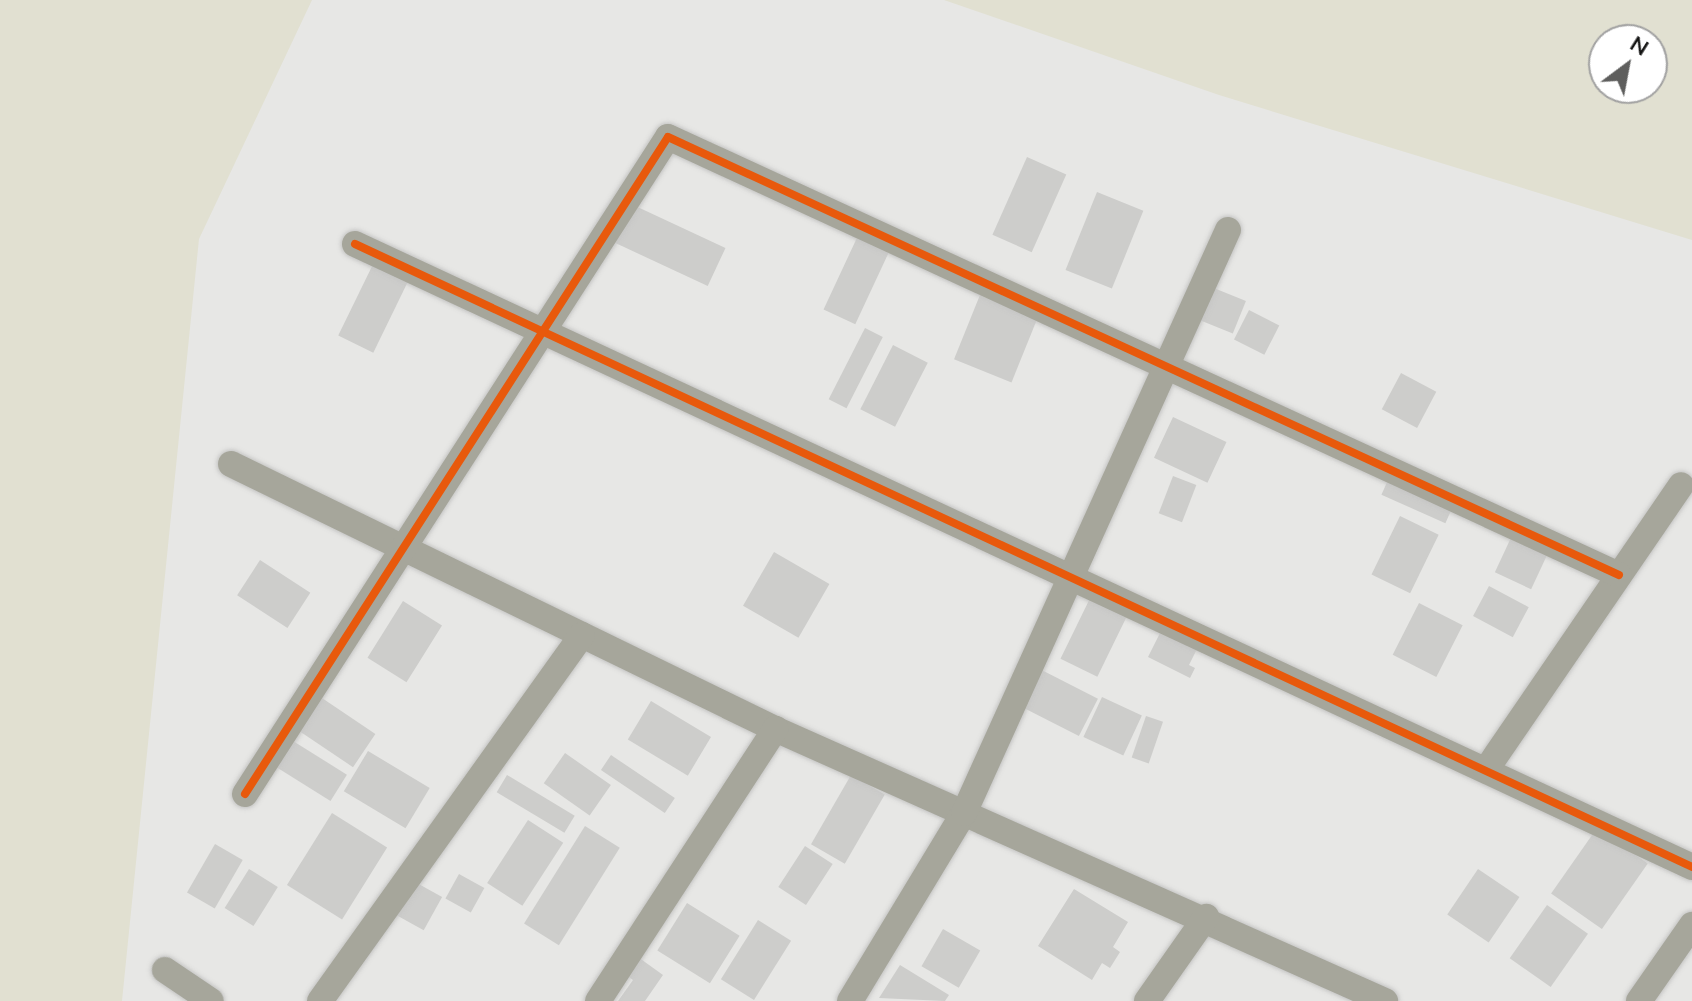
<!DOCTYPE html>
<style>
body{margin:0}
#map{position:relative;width:1692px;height:1001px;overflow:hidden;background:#e7e7e5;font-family:Mulish,sans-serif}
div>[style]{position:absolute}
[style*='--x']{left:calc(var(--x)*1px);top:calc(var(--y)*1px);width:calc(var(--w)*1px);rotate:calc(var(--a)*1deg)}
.green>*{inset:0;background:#e1e0d1}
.building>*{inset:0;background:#cdcdcb;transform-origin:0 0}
.roads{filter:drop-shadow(0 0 2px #c5c5c4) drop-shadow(0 0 2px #c5c5c4)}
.street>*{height:26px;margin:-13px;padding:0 13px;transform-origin:13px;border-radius:13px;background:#a6a69b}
.cycleway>*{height:8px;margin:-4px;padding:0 4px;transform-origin:4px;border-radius:4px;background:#e8590c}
span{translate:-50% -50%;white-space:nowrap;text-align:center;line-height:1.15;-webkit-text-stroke:8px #fff;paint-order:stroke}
.north{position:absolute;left:1588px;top:24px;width:80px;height:80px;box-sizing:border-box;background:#fff;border:2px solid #a1a1a1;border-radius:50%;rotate:32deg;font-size:22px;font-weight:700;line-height:32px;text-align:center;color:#151514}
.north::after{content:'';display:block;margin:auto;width:28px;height:36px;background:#5e5e5d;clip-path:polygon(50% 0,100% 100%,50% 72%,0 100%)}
</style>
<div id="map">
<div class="green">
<div style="clip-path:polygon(0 0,312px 0,199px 239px,122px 1001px,0 1001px)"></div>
<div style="clip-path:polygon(evenodd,944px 0,1692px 0,1692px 240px,1219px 95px,944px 0,1652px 40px,1652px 88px,1604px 88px,1604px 40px,1652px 40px)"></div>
</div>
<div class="building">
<div style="left:1027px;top:157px;width:43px;height:85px;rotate:24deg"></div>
<div style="left:1097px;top:192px;width:50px;height:84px;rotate:22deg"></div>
<div style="left:614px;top:196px;width:123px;height:42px;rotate:25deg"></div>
<div style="left:862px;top:227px;width:35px;height:91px;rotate:25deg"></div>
<div style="left:379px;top:252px;width:39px;height:93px;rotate:26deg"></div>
<div style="left:1194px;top:280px;width:56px;height:35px;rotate:22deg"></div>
<div style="left:984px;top:285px;width:62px;height:80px;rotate:22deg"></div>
<div style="left:1249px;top:310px;width:34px;height:33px;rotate:27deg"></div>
<div style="left:865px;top:328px;width:20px;height:80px;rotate:27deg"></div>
<div style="left:893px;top:345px;width:39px;height:72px;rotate:27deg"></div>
<div style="left:1401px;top:373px;width:40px;height:41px;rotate:28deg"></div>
<div style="left:1173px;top:417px;width:59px;height:45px;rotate:25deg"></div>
<div style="left:1392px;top:471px;width:70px;height:26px;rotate:24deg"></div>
<div style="left:1173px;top:476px;width:25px;height:40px;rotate:21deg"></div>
<div style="left:1400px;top:516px;width:43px;height:65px;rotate:26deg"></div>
<div style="left:1516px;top:527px;width:40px;height:50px;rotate:25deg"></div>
<div style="left:774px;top:552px;width:64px;height:62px;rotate:30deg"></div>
<div style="left:260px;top:560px;width:60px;height:42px;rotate:33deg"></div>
<div style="left:1096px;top:586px;width:41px;height:81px;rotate:26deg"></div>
<div style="left:1489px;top:586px;width:45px;height:34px;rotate:28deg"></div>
<div style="left:403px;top:601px;width:46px;height:67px;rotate:32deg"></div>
<div style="left:1419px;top:603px;width:49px;height:58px;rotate:27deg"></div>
<div style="clip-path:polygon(1168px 617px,1198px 647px,1189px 665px,1195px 668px,1190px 678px,1148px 657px)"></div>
<div style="left:1024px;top:661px;width:83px;height:42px;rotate:27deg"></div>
<div style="left:319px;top:696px;width:68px;height:40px;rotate:34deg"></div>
<div style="left:1102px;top:697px;width:44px;height:44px;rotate:25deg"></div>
<div style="left:651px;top:701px;width:70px;height:45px;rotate:31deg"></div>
<div style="left:1146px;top:716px;width:18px;height:44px;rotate:19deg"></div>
<div style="left:285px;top:736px;width:73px;height:31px;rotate:32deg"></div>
<div style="left:368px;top:751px;width:72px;height:47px;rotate:31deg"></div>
<div style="left:565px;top:753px;width:56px;height:37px;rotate:35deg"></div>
<div style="left:611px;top:755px;width:77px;height:18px;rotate:34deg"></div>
<div style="left:507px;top:775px;width:79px;height:20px;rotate:31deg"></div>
<div style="left:851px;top:775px;width:39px;height:80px;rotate:30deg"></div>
<div style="left:332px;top:813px;width:65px;height:85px;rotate:32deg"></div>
<div style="left:528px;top:820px;width:42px;height:75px;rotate:33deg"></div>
<div style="left:585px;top:826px;width:41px;height:115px;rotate:32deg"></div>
<div style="left:1597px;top:828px;width:62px;height:80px;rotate:35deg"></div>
<div style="left:215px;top:844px;width:32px;height:56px;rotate:30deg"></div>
<div style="left:805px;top:846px;width:33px;height:49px;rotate:33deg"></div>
<div style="left:249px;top:869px;width:34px;height:46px;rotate:32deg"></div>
<div style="left:1478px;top:869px;width:50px;height:55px;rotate:34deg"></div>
<div style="left:459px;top:874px;width:29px;height:28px;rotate:29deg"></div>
<div style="left:415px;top:882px;width:31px;height:38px;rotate:29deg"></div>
<div style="clip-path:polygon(1074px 889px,1128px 922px,1113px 947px,1120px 952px,1110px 968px,1102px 963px,1092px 980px,1038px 946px)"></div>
<div style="left:687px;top:903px;width:62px;height:56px;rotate:32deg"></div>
<div style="left:1547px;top:905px;width:50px;height:65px;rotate:35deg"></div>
<div style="left:758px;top:920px;width:39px;height:70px;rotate:32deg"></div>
<div style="left:943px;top:929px;width:43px;height:43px;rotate:30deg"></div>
<div style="clip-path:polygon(631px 952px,663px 975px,645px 1001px,618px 1001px,633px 980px,619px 970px)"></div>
<div style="clip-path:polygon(900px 965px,949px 995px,945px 1001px,879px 998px)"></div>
</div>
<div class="roads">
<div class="street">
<div style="--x:355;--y:244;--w:1475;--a:24.98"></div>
<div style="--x:231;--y:464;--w:605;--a:25.97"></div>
<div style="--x:775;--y:729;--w:668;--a:24.03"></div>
<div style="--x:1486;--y:770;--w:345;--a:-55.6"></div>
<div style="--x:245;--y:794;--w:781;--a:-57.23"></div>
<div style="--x:668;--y:137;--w:1047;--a:24.73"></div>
<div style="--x:165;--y:970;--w:55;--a:34"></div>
<div style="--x:320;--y:1001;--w:450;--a:-54.4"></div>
<div style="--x:598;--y:1001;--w:325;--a:-56.9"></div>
<div style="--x:850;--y:1001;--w:220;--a:-58.8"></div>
<div style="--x:964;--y:813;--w:640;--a:-65.64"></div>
<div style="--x:1147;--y:1001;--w:103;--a:-54.9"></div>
<div style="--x:1639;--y:1001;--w:93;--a:-55.1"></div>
</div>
</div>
<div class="cycleway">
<div style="--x:355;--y:244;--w:1475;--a:24.98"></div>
<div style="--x:245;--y:794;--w:781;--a:-57.23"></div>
<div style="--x:668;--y:137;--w:1047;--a:24.73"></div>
</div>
<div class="north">N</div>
</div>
